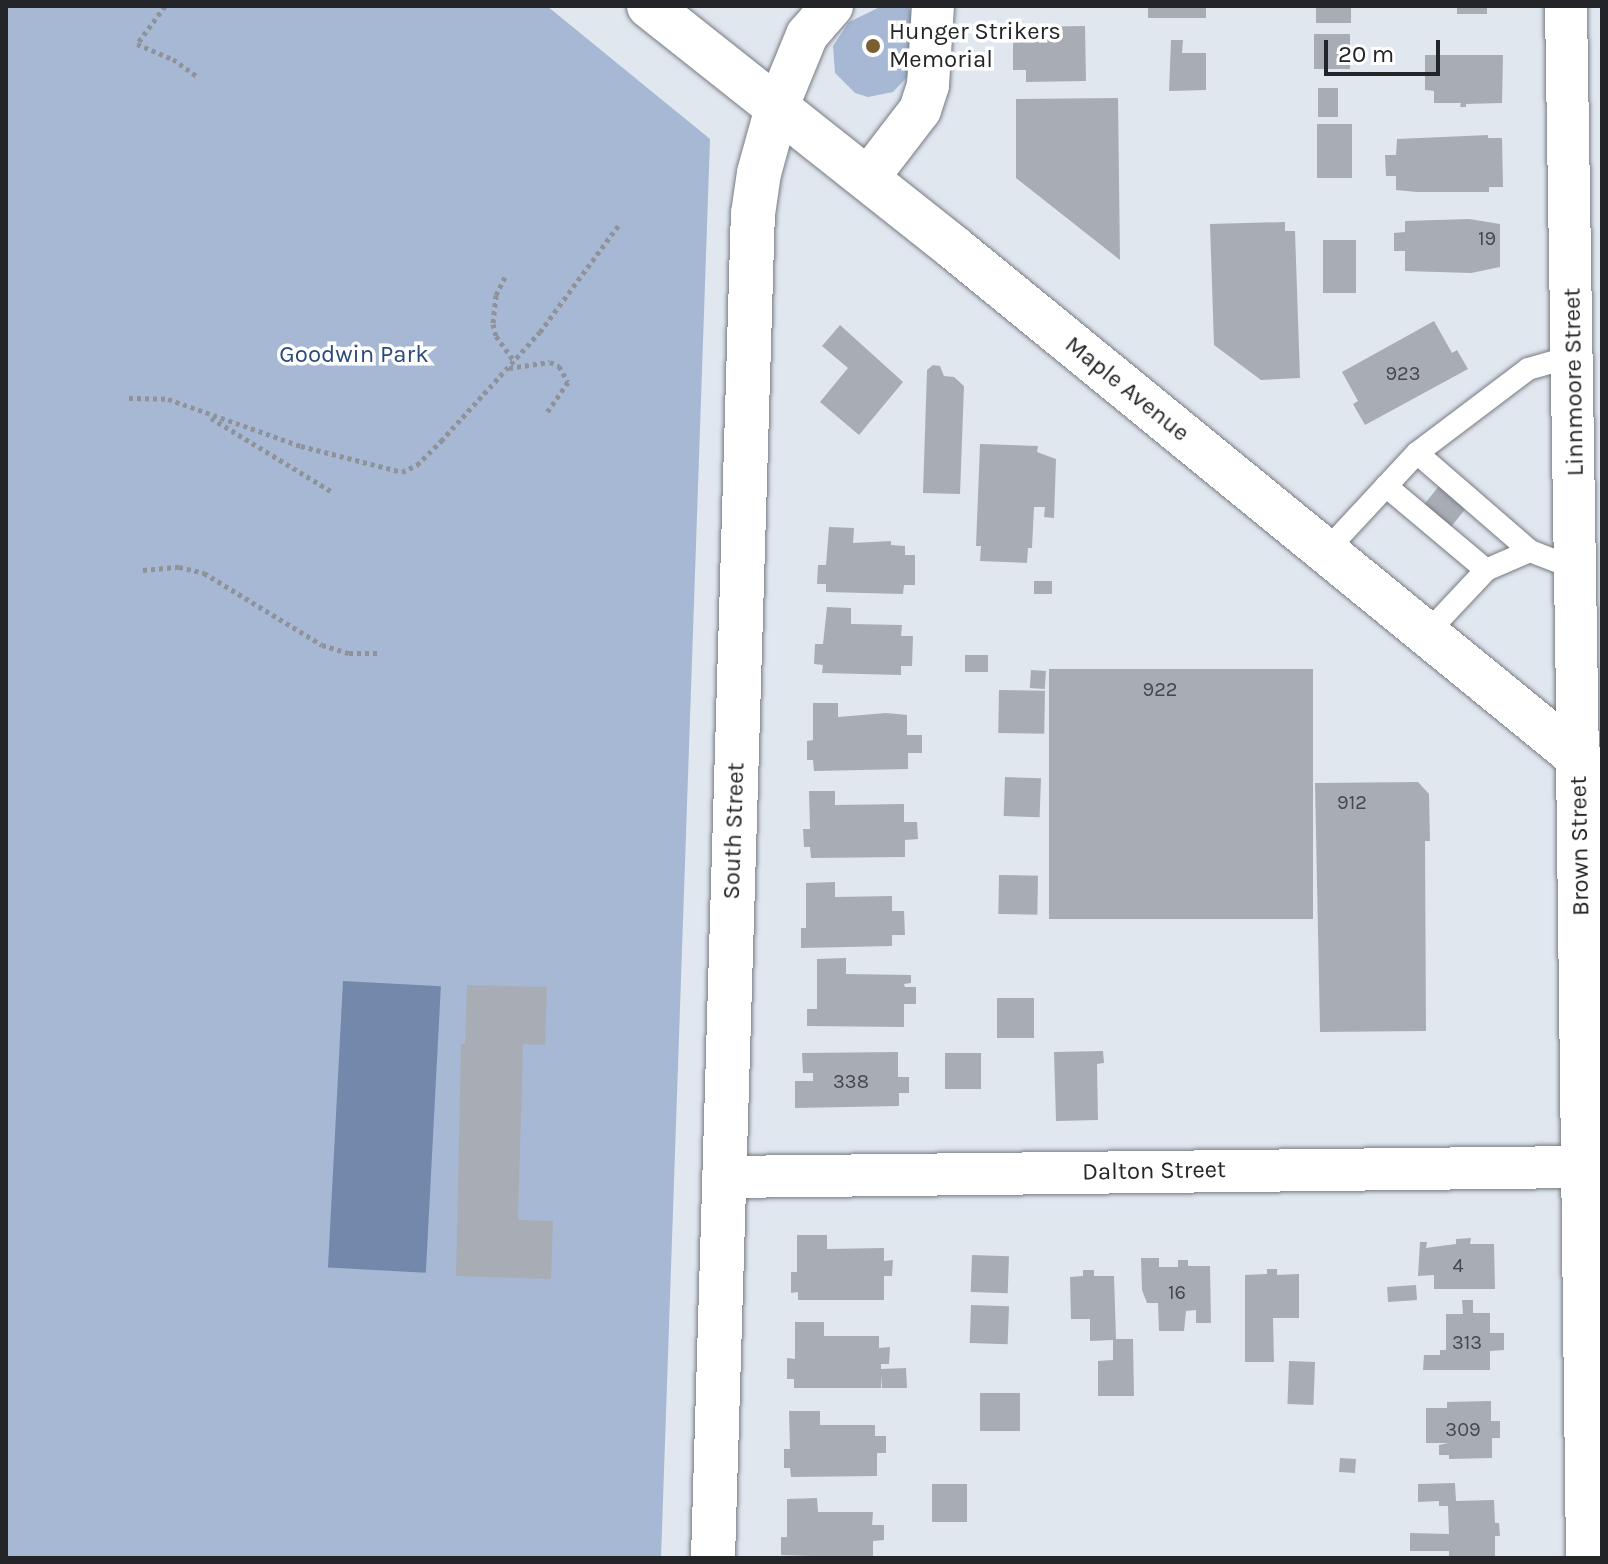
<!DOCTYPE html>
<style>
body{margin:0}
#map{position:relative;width:1608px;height:1564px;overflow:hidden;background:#e1e7ef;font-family:Karla,sans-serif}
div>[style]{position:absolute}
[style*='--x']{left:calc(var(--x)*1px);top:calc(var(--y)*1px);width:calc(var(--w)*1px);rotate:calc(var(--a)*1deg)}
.green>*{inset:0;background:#a6b8d4}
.water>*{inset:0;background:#7389ac;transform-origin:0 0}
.building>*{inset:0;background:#a8adb5;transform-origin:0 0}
.path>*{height:5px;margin-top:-2.5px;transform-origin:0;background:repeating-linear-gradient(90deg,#8f9399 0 4px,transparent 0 8px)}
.roads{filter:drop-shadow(0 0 2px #767b83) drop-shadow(0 0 2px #767b83)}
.lane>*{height:22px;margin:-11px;padding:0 11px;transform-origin:11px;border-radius:11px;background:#fff}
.street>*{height:42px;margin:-21px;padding:0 21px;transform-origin:21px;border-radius:21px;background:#fff}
.secondary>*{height:44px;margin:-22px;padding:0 22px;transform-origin:22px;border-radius:22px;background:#fff}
.dots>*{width:22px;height:22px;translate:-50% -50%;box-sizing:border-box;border:4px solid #fff;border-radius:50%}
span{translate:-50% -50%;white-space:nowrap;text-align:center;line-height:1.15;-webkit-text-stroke:7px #fff;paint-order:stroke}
.number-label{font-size:20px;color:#44474b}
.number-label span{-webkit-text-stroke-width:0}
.poi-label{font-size:24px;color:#232528}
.left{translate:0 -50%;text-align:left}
.park-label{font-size:24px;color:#2b4a7a}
.street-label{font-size:24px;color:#232528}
.frame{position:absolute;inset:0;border:8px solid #232528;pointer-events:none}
.scale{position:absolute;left:1324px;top:40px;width:116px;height:36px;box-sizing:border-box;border:4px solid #232528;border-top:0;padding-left:10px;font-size:24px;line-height:28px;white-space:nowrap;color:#232528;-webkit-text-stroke:6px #fff;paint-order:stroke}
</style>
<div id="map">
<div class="green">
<div style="clip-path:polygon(6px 6px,547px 6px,710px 139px,661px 1558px,6px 1558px)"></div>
<div style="clip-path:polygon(882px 6px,907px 6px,911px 11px,909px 75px,893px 92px,868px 97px,855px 93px,835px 73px,833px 46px,849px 22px)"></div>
</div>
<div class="water">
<div style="left:343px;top:981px;width:98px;height:287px;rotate:3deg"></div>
</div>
<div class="building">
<div style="left:1148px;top:6px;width:58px;height:12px"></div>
<div style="left:1316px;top:6px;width:35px;height:17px"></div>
<div style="left:1457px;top:6px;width:30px;height:8px"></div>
<div style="clip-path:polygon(1085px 26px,1086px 81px,1026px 82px,1026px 70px,1013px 70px,1013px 40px,1028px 39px,1028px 27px)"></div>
<div style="left:1314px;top:34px;width:36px;height:35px"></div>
<div style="clip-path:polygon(1171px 40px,1183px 40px,1182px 53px,1206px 53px,1206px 90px,1169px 91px)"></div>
<div style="clip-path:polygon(1425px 55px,1503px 55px,1502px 103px,1466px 104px,1466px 107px,1460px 107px,1461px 103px,1434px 103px,1434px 91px,1425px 90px)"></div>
<div style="left:1318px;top:88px;width:20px;height:29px"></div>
<div style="clip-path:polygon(1118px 98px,1120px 260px,1016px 178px,1016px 99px)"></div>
<div style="left:1317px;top:124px;width:35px;height:54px"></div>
<div style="clip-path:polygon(1488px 135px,1488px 138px,1502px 138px,1503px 187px,1489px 187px,1489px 192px,1417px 192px,1396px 190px,1396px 176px,1386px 176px,1385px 155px,1396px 155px,1397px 139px)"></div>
<div style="clip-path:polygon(1469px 219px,1500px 224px,1500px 267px,1471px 273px,1405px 271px,1405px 251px,1394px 251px,1394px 233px,1405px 232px,1405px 221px)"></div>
<div style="clip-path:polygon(1285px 222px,1285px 231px,1295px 231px,1300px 378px,1261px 380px,1214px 345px,1210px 224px)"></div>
<div style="left:1323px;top:240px;width:33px;height:53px"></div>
<div style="clip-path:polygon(1434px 321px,1452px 353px,1457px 350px,1468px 369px,1365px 425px,1353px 404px,1358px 401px,1342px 372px)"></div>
<div style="clip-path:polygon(840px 325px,903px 382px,859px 435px,820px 402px,848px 368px,822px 346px)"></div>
<div style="clip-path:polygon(933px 365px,940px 366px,944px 376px,954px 377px,964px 386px,960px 494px,923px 493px,927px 370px)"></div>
<div style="clip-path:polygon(980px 444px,1038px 446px,1037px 452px,1056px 459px,1054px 518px,1044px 517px,1045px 507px,1034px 507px,1032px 548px,1028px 548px,1027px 563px,980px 561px,981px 546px,976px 546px)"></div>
<div style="left:1443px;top:481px;width:35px;height:33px;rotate:39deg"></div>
<div style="clip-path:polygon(829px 527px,854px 528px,853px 543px,891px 541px,891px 545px,905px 546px,905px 555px,915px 555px,915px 585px,904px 585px,903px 594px,826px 592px,826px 584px,817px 584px,818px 565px,826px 565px)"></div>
<div style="left:1034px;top:581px;width:18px;height:13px"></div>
<div style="clip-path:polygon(827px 607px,851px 608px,851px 624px,902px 625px,901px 636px,913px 636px,912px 666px,901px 666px,901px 675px,822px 673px,823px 665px,814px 664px,815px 644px,823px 644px)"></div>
<div style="left:965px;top:655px;width:23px;height:17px"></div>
<div style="left:1313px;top:669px;width:250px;height:264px;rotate:90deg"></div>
<div style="left:1031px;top:670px;width:15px;height:18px;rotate:4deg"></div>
<div style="left:999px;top:690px;width:46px;height:43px;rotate:1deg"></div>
<div style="clip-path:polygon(813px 703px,838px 703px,838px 717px,886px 713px,907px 715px,907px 735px,922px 735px,922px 753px,908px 753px,908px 769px,814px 771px,813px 760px,807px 760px,807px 741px,813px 740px)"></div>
<div style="left:1005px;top:777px;width:36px;height:39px;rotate:2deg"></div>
<div style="clip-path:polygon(1418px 782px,1429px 794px,1430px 841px,1425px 841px,1426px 1031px,1320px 1032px,1315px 783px)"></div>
<div style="clip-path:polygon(809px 791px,835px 791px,835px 805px,904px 804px,904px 822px,917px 822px,918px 839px,905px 840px,905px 857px,811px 858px,810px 847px,804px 847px,803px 829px,810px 829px)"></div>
<div style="left:999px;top:875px;width:39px;height:39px;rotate:1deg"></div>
<div style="clip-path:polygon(835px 882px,835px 897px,892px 896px,892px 911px,904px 911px,905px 935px,892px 935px,892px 946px,801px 948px,801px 928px,806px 928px,806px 883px)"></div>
<div style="clip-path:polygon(846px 958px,846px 974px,911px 975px,911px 983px,904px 984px,905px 987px,916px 987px,916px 1004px,904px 1004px,904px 1027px,807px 1026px,807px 1009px,817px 1009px,817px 959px)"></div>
<div style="clip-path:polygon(467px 985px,547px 987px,545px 1045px,523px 1044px,518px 1220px,553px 1221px,551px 1279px,456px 1276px,461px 1044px,465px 1044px)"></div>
<div style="left:997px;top:998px;width:37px;height:40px"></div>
<div style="clip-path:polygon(1103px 1051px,1104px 1063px,1097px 1064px,1098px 1120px,1056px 1121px,1054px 1052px)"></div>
<div style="clip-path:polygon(898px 1052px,898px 1077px,909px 1077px,909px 1093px,899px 1093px,899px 1106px,795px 1108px,795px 1081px,813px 1081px,813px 1073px,803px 1073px,802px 1053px)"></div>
<div style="left:945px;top:1053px;width:36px;height:36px"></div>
<div style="clip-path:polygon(797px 1235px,827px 1235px,827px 1249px,884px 1248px,884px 1261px,893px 1260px,892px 1276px,884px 1276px,884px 1300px,798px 1300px,798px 1292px,791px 1293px,791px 1272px,797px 1272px)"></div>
<div style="clip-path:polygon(1471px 1238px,1470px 1244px,1494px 1244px,1495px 1289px,1434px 1289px,1434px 1275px,1418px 1276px,1420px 1242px,1427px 1242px,1426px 1248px,1433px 1247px,1456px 1244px,1456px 1239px)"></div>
<div style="left:972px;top:1255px;width:37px;height:37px;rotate:2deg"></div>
<div style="clip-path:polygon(1141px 1258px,1159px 1258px,1159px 1267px,1178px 1267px,1178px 1260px,1188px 1260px,1188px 1266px,1210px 1266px,1211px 1323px,1196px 1323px,1196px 1310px,1186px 1311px,1184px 1331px,1159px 1331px,1158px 1303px,1147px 1303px,1142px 1290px)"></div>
<div style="clip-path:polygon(1267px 1269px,1277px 1269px,1277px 1275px,1299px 1274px,1299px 1318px,1273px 1318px,1274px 1362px,1245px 1362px,1245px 1275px,1267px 1274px)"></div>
<div style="clip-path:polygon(1083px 1270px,1094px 1270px,1094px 1276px,1114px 1276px,1116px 1339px,1133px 1339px,1134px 1396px,1098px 1396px,1098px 1361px,1113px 1360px,1113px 1340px,1090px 1341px,1090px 1319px,1071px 1319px,1070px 1277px,1083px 1276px)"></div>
<div style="left:1416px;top:1285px;width:15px;height:29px;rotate:86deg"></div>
<div style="clip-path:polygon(1462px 1300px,1473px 1300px,1473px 1313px,1490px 1313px,1490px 1333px,1504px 1333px,1504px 1350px,1490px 1351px,1490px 1370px,1423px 1370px,1424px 1355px,1440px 1355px,1440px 1350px,1446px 1350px,1446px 1314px,1463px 1314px)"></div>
<div style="left:971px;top:1305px;width:38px;height:38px;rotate:2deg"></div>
<div style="clip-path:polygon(795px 1322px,824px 1322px,824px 1336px,879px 1336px,879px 1348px,890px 1347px,889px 1364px,881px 1364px,881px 1369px,906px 1368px,907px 1388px,882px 1388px,882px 1375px,881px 1388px,794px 1388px,794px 1379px,787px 1379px,787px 1358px,795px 1359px)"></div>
<div style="left:1289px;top:1361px;width:26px;height:43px;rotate:2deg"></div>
<div style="left:1020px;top:1393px;width:38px;height:40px;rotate:90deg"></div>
<div style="clip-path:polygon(1491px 1401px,1491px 1421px,1500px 1421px,1500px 1438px,1492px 1438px,1492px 1458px,1449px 1459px,1449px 1455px,1439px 1455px,1439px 1445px,1448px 1443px,1426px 1443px,1426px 1408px,1447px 1408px,1447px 1402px)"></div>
<div style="clip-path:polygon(789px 1411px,820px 1411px,820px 1425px,875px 1425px,875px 1436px,886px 1436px,886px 1453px,877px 1453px,877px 1476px,791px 1477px,790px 1468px,784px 1468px,784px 1449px,790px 1449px)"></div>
<div style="left:1340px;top:1458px;width:16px;height:14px;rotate:4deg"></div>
<div style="clip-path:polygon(1455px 1483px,1456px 1501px,1494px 1500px,1495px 1523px,1499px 1523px,1500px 1536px,1495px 1536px,1495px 1556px,1449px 1557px,1449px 1551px,1410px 1551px,1410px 1533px,1449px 1534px,1448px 1506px,1439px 1506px,1439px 1501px,1418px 1502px,1418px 1484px)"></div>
<div style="left:967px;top:1484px;width:38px;height:35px;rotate:90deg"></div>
<div style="clip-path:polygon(817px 1498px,818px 1512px,873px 1512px,872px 1525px,884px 1525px,884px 1540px,873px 1541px,873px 1558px,781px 1555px,781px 1537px,787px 1537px,787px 1499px)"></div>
</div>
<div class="path">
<div style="--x:165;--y:6;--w:47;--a:126.4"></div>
<div style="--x:137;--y:44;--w:39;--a:23"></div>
<div style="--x:173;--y:59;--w:29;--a:36"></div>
<div style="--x:505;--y:277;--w:20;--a:117"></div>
<div style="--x:496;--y:295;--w:29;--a:96"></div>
<div style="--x:493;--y:324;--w:12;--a:76"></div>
<div style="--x:496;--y:336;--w:31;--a:54"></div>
<div style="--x:509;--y:368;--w:41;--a:-8.3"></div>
<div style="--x:550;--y:362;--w:10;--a:24"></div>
<div style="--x:559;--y:366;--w:18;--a:61"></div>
<div style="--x:568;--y:382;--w:40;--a:124.9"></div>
<div style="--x:129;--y:398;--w:39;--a:1"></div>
<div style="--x:168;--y:399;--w:141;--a:19.5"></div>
<div style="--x:301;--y:446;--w:104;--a:14.4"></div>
<div style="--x:402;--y:472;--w:17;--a:-25"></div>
<div style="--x:417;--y:465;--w:34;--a:-45"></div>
<div style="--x:441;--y:441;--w:147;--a:-47.8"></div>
<div style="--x:540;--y:332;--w:135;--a:-53.7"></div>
<div style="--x:211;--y:418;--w:142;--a:31.4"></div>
<div style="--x:143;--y:570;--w:36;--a:-5"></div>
<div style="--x:179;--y:567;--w:26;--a:13"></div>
<div style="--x:204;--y:573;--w:138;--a:31.4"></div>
<div style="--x:322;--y:645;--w:28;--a:17"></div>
<div style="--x:349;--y:653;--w:29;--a:0"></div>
</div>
<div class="roads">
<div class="lane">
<div style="--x:1417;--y:453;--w:150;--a:40.9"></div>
<div style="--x:1530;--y:551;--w:50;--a:21"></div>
<div style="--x:1386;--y:486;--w:131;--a:40"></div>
<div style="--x:1325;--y:552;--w:135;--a:-47.1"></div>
<div style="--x:1417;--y:453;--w:139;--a:-37.1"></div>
<div style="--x:1528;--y:369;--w:48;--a:-15.8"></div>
<div style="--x:1426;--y:634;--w:88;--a:-46.8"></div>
<div style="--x:1486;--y:570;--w:48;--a:-23.4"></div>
</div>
<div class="street">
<div style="--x:1566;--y:6;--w:753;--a:89.09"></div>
<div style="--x:777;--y:108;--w:79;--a:-67.7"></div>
<div style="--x:807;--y:35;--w:38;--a:-49"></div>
<div style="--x:867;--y:179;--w:87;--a:-52.5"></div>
<div style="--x:920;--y:110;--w:26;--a:-72"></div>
<div style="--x:928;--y:85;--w:79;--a:-86.4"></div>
<div style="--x:724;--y:1177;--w:860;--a:-0.67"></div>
</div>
<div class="secondary">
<div style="--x:649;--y:6;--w:388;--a:38.4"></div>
<div style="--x:953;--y:247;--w:838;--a:39.24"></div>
<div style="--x:1578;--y:759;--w:799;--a:89.28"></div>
<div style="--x:713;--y:1558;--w:1345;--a:-88.3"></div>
<div style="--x:753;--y:214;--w:41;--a:-81.7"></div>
<div style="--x:759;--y:173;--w:67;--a:-74.5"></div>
</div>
</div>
<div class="dots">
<div style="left:873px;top:46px;background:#795e30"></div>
</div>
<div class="number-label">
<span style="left:1487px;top:238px">19</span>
<span style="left:1403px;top:373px">923</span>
<span style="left:1160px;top:689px">922</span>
<span style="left:1352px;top:802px">912</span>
<span style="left:851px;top:1081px">338</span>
<span style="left:1458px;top:1265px">4</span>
<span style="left:1177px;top:1292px">16</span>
<span style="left:1467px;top:1342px">313</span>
<span style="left:1463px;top:1429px">309</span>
</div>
<div class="poi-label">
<span class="left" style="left:889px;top:46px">Hunger Strikers<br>Memorial</span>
</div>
<div class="park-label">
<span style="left:354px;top:355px">Goodwin Park</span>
</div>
<div class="street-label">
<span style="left:1574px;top:382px;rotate:-91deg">Linnmoore Street</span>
<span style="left:1127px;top:389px;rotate:39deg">Maple Avenue</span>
<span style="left:734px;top:831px;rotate:-88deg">South Street</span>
<span style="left:1580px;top:846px;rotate:-91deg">Brown Street</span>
<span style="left:1154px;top:1171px;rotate:-1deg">Dalton Street</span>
</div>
<div class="frame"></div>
<div class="scale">20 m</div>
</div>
